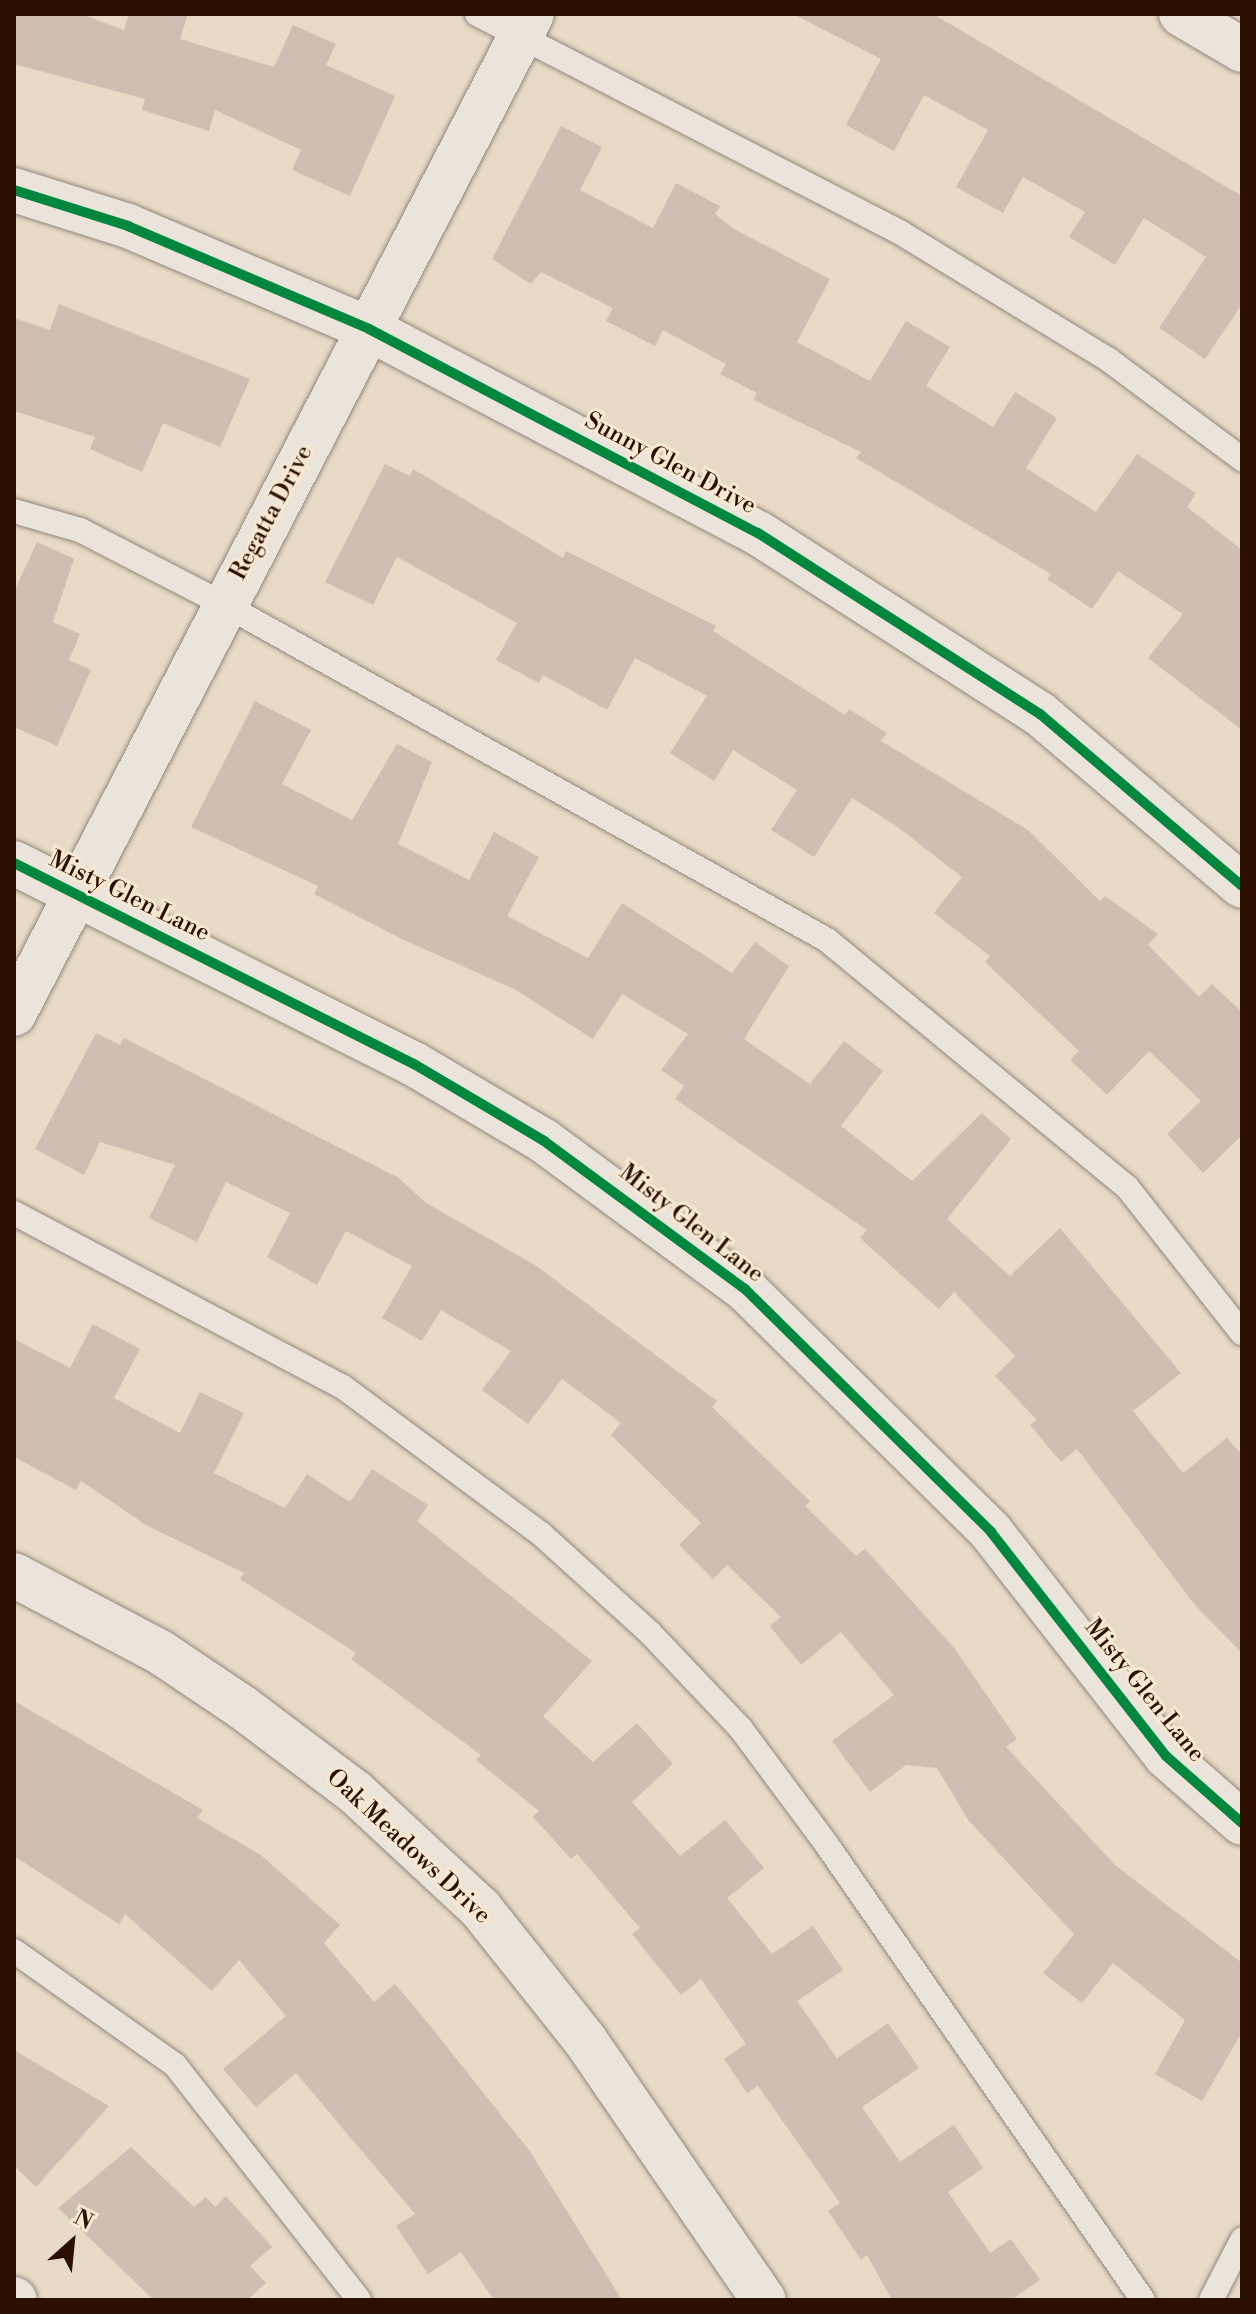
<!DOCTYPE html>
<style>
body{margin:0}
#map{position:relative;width:1256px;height:2314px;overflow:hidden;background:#e7dac7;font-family:"Libre Bodoni",serif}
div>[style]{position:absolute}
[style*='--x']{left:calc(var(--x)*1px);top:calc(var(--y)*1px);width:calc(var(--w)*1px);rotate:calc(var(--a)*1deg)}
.building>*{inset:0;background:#d0beb2}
.roads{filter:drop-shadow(0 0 2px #93887c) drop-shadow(0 0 2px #93887c)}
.service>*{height:24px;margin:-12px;padding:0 12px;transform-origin:12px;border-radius:12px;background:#ebe4db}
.minor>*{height:44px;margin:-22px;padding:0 22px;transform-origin:22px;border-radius:22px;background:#ebe4db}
.cycleway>*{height:10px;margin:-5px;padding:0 5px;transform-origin:5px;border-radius:5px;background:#00873e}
span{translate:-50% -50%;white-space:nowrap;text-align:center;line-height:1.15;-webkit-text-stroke:6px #f8e8d2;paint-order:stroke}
.street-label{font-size:24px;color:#2b1001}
.frame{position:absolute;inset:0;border:16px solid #2b1001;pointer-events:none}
.north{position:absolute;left:32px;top:2202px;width:80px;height:80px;-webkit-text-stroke:6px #f8e8d2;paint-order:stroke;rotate:27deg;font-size:22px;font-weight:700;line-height:32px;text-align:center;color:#2b1001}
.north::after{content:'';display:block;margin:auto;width:28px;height:36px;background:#2b1001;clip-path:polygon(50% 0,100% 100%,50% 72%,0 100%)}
</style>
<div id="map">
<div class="building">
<div style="clip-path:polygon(14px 14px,81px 14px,124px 30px,129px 14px,188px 14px,180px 39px,274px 67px,293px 25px,336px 44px,326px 65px,395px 96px,350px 196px,292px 170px,301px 150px,215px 110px,209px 131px,142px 110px,145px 99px,14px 64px)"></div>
<div style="clip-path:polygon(793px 14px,933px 14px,1242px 196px,1242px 304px,1205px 359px,1159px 328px,1206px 257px,1144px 218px,1115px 265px,1069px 237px,1085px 212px,1023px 177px,1003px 213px,956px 187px,988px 130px,924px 95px,894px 151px,846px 125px,881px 59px)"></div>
<div style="clip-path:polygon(561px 126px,602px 147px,580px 190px,653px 228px,676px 183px,720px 206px,715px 214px,734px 229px,830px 279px,797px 342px,870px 381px,906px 321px,950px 347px,926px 386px,993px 427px,1015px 392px,1057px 418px,1026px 468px,1096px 512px,1137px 454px,1196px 493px,1187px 507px,1242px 550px,1242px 730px,1148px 658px,1183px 614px,1118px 571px,1092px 609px,1047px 579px,1051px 574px,856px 458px,861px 452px,754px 400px,757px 393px,720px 374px,726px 364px,663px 330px,655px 346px,606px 321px,613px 308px,541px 272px,531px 284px,492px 259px)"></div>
<div style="clip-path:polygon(59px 304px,250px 379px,220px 447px,163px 423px,142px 472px,90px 449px,95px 437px,14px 411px,14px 318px,50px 330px)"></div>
<div style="clip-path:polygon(385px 464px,410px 476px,413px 469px,563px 558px,566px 551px,716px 626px,713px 631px,845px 715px,849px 709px,887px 733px,881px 741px,1028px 830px,1100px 901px,1105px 896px,1158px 934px,1148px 945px,1199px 997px,1212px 984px,1242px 1012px,1242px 1135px,1203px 1173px,1167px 1134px,1201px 1101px,1149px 1051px,1107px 1095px,1070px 1060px,1079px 1051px,985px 962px,990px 956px,934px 913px,962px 877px,895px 825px,852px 798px,814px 857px,771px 830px,797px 790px,733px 750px,714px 781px,670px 753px,707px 696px,635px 658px,607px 710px,543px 675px,539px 683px,496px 660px,517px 623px,397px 557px,373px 605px,325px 582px)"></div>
<div style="clip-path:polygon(37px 542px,74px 559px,53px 622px,80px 634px,69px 660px,91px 670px,57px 746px,14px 727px,14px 592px)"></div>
<div style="clip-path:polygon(255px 701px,311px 730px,282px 784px,352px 820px,397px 744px,432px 762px,398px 844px,469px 880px,494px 832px,539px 857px,507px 916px,588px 958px,622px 903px,732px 973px,755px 942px,789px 966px,744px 1039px,810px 1084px,844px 1041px,883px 1071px,841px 1126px,912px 1181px,982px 1113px,1011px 1139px,947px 1219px,1010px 1276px,1060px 1228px,1181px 1373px,1133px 1411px,1183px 1473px,1227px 1438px,1242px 1455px,1242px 1653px,1195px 1605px,1077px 1449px,1061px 1462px,1030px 1425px,1037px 1420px,995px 1376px,1015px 1356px,954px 1292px,939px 1309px,860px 1238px,867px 1230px,675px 1099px,684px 1086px,661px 1070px,688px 1034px,622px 994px,593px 1039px,514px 989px,404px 940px,314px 894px,318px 886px,191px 827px)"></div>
<div style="clip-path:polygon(96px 1033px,120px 1045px,124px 1038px,399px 1178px,426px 1203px,535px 1265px,717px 1401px,712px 1407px,810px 1501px,805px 1506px,856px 1556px,865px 1549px,955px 1649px,1017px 1739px,1006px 1747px,1079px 1826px,1115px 1865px,1242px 1963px,1242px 2032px,1202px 2101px,1155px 2074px,1185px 2020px,1113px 1963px,1082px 2003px,1043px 1973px,1074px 1934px,969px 1821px,937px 1768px,906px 1765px,870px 1792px,832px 1741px,894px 1695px,841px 1632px,801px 1665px,770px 1626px,781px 1617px,727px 1565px,713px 1579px,679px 1545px,701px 1523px,611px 1435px,621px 1423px,562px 1379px,528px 1424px,482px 1390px,511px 1351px,441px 1310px,422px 1341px,382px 1318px,412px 1266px,346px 1231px,317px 1285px,267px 1257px,290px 1213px,226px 1182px,197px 1242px,149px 1218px,175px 1165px,100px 1142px,84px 1175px,35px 1149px)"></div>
<div style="clip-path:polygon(93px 1324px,140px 1349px,114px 1398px,180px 1433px,200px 1392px,244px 1413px,214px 1473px,285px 1508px,307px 1474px,350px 1502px,372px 1469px,428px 1505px,417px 1521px,592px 1661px,543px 1716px,593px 1762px,637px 1723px,673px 1764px,632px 1802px,680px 1856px,725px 1820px,764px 1868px,727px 1898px,772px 1954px,813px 1926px,843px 1970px,797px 2001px,837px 2058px,888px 2023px,919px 2068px,862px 2107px,900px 2162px,954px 2125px,983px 2168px,948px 2192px,990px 2253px,1011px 2239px,1040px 2280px,1011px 2300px,892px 2300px,867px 2255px,861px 2260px,828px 2211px,840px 2203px,758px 2086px,747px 2093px,724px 2059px,746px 2044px,701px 1979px,681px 1995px,632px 1934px,640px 1928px,577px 1854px,571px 1859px,533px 1817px,539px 1811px,476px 1760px,481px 1755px,351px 1659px,356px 1653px,240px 1579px,244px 1573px,146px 1525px,81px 1481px,76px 1490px,14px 1457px,14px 1339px,70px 1368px)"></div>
<div style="clip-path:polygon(14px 1701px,203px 1810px,197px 1818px,261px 1855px,340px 1925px,324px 1943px,374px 2002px,395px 1984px,427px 2022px,529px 2150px,622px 2300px,494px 2300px,461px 2252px,428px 2274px,396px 2226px,415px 2214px,296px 2073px,256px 2107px,223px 2069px,286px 2016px,239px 1960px,212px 1991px,125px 1914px,119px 1924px,14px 1856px)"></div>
<div style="clip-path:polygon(14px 2050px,109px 2106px,36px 2187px,14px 2166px)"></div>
<div style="clip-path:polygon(131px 2147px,194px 2207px,206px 2197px,215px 2207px,226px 2196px,272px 2247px,250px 2266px,266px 2283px,247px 2300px,154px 2300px,58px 2208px)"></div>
</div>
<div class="roads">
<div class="service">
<div style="--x:477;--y:14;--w:477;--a:27.3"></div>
<div style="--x:901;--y:233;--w:244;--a:31.4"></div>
<div style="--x:1109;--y:360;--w:166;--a:36.7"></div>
<div style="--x:14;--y:511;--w:69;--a:16.1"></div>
<div style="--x:80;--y:530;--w:163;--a:27.3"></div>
<div style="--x:225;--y:605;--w:689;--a:29.09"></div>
<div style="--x:827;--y:940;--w:389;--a:39.5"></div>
<div style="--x:1127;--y:1187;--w:186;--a:51.8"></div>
<div style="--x:14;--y:1213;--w:372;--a:27.9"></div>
<div style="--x:343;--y:1387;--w:247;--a:36.6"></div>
<div style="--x:541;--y:1534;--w:147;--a:42.2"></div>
<div style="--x:650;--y:1633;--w:132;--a:46.5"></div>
<div style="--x:741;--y:1729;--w:144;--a:53.4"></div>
<div style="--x:827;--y:1845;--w:554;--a:55.22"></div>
<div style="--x:14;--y:1951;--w:197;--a:35.3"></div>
<div style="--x:175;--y:2065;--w:298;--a:51.9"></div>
<div style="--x:1211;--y:2300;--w:68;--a:-62.7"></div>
</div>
<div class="minor">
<div style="--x:1181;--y:14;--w:71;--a:30.5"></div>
<div style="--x:14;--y:190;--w:120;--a:17.5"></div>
<div style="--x:128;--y:226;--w:262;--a:23.1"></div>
<div style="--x:369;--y:329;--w:439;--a:27.7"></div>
<div style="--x:758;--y:533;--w:335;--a:32.7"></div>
<div style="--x:1040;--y:714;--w:265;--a:40.4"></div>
<div style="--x:14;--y:863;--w:448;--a:26.7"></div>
<div style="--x:414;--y:1064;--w:151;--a:30.6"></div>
<div style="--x:544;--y:1141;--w:250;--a:36.4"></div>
<div style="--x:745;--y:1289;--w:346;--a:44.6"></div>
<div style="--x:991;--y:1532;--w:284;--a:52"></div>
<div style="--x:1166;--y:1756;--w:101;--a:41.4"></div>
<div style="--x:14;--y:1014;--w:1126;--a:-62.62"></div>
<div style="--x:14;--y:1575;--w:165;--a:27.8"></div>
<div style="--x:160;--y:1652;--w:99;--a:33.9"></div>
<div style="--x:242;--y:1707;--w:141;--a:37"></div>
<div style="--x:355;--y:1792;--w:171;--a:42.9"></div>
<div style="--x:480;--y:1908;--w:169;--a:51.5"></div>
<div style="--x:585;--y:2040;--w:316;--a:55.5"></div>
<div style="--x:14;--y:2299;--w:1;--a:45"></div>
</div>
</div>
<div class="cycleway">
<div style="--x:14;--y:190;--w:120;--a:17.5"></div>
<div style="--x:128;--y:226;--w:262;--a:23.1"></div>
<div style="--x:369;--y:329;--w:439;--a:27.7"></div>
<div style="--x:758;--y:533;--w:335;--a:32.7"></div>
<div style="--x:1040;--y:714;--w:265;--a:40.4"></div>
<div style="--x:14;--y:863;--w:448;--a:26.7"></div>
<div style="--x:414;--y:1064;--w:151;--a:30.6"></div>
<div style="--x:544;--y:1141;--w:250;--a:36.4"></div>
<div style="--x:745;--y:1289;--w:346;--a:44.6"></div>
<div style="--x:991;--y:1532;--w:284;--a:52"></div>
<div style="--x:1166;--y:1756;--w:101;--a:41.4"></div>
</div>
<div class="street-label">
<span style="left:670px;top:464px;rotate:28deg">Sunny Glen Drive</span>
<span style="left:272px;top:513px;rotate:-62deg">Regatta Drive</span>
<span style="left:129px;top:897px;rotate:26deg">Misty Glen Lane</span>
<span style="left:691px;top:1224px;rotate:38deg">Misty Glen Lane</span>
<span style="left:1144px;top:1691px;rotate:51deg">Misty Glen Lane</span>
<span style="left:408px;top:1847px;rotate:43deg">Oak Meadows Drive</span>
</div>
<div class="frame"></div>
<div class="north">N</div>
</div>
